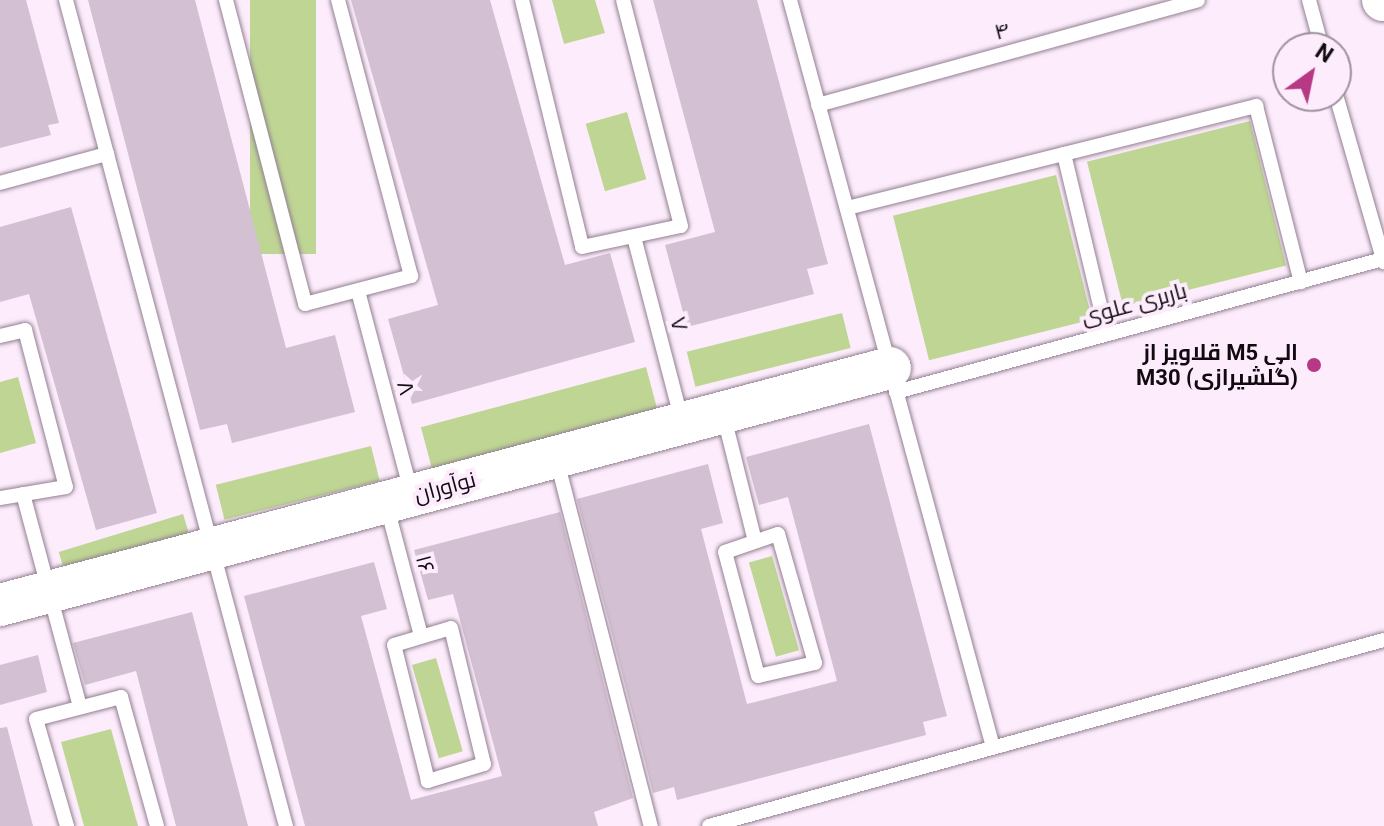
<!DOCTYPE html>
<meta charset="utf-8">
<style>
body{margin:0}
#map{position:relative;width:1384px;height:826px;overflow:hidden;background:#fdecfc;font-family:Roboto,Cairo,sans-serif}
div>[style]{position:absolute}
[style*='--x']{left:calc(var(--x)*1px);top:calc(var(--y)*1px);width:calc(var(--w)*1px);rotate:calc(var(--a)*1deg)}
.green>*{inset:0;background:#bfd594;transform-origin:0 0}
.building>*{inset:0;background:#d3c0d2}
.roads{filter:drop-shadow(0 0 2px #928091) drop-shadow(0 0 2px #928091)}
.lane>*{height:14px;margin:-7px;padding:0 7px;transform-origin:7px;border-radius:7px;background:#fff}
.secondary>*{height:42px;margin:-21px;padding:0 21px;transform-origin:21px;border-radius:21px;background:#fff}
.dots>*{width:22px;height:22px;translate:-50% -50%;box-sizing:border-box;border:4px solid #fdecfc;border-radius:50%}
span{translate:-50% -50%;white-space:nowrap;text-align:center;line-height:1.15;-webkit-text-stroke:8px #fdecfc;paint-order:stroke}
.street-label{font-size:22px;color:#110b11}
.poi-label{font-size:22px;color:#110b11;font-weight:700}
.right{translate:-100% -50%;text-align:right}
.north{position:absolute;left:1272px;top:32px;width:80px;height:80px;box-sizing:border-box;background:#fdecfc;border:2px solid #9f929e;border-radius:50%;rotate:33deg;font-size:22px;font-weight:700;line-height:32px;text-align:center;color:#110b11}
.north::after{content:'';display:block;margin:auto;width:28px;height:36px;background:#b73884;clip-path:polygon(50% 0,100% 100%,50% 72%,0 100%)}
</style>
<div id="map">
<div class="green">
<div style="left:250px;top:0;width:66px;height:254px"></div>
<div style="clip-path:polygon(552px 0,595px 0,605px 33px,564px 44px)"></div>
<div style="left:627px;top:112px;width:70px;height:43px;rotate:74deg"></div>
<div style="left:1250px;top:121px;width:149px;height:168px;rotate:76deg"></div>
<div style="left:1056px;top:175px;width:149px;height:168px;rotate:76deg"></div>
<div style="left:842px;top:313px;width:36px;height:160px;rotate:76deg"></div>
<div style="left:646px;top:367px;width:47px;height:233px;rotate:75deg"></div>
<div style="clip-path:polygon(18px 377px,36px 443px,0 453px,0 382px)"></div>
<div style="left:371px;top:446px;width:36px;height:160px;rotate:76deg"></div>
<div style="left:183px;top:514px;width:28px;height:130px;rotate:73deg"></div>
<div style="left:772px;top:556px;width:98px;height:24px;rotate:74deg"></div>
<div style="left:436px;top:658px;width:97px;height:25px;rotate:74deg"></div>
<div style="clip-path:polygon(111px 729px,138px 826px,84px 826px,61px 742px)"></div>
</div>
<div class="building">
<div style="clip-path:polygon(0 0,26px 0,59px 123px,48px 125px,51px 135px,0 148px)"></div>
<div style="clip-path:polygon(88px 0,195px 0,286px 348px,335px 335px,355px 412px,232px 443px,227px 424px,200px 430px)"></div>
<div style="clip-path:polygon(351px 0,490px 0,565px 265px,610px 253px,635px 342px,412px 404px,388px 319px,438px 305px)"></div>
<div style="clip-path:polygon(653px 0,757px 0,828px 264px,807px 269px,814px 294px,687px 327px,665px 245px,715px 232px)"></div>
<div style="clip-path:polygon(71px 207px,157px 513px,96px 530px,29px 294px,0 302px,0 227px)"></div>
<div style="clip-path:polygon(869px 424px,947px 716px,923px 722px,926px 735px,677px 800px,674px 787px,653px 793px,577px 499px,708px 464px,723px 523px,701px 529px,747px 704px,837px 681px,788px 497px,759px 505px,746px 457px)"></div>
<div style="clip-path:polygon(560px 512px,633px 798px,594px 812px,598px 826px,305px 826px,244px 596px,374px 562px,387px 609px,361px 616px,411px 800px,502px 776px,453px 594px,428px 600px,414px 550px)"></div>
<div style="clip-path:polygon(192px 612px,248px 826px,176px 826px,136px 671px,85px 685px,73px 643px)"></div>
<div style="clip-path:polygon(38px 655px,47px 692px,0 705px,0 665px)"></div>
<div style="clip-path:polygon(7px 727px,33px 826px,0 826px,0 728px)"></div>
</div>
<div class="roads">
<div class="lane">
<div style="--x:66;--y:0;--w:855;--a:75.09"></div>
<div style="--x:226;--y:0;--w:314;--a:75.4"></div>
<div style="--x:305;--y:304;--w:110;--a:-14.8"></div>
<div style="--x:411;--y:276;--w:285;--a:-104.8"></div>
<div style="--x:522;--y:0;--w:254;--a:76.3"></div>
<div style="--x:582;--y:247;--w:101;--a:-12"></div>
<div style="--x:681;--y:226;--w:233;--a:-104.4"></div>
<div style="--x:790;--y:0;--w:774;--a:74.8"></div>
<div style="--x:1309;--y:0;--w:50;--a:74.8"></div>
<div style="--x:1336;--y:95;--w:174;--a:74"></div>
<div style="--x:818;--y:105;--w:394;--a:-15.4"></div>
<div style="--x:1064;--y:154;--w:185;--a:76.6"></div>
<div style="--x:0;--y:183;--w:111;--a:-15.2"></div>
<div style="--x:847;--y:208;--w:422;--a:-14"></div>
<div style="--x:1256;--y:106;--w:182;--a:75.7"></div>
<div style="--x:634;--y:237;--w:187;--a:75.4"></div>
<div style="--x:358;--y:291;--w:208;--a:75.2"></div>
<div style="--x:0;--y:336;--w:26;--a:-13"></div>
<div style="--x:25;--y:330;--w:162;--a:75.4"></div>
<div style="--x:66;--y:487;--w:67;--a:170.5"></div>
<div style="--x:896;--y:392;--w:505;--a:-15.28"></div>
<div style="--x:724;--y:417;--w:128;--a:76"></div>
<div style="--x:557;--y:461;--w:377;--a:75.6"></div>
<div style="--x:23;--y:494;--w:220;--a:75"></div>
<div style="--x:387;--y:507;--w:133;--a:75.2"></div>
<div style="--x:778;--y:534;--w:134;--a:74"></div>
<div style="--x:815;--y:663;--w:58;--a:167.2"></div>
<div style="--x:758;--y:676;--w:128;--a:-104.9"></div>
<div style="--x:725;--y:552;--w:56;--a:-18.8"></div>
<div style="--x:451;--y:628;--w:140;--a:76.4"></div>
<div style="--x:484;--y:764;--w:59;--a:163.1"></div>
<div style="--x:428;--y:781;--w:140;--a:-104"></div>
<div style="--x:394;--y:645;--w:59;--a:-16.6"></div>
<div style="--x:67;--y:826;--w:111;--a:-106.2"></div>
<div style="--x:36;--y:719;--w:88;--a:-14.5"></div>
<div style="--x:121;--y:697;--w:134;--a:74.4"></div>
<div style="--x:709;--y:826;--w:700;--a:-15.41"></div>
</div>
<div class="secondary">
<div style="--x:1383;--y:0;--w:1;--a:0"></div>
<div style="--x:0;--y:605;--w:921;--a:-14.91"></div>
</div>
</div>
<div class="dots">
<div style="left:1314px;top:365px;background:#b73884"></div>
</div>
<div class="street-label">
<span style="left:1002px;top:31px;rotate:-15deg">۴</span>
<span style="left:1134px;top:304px;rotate:-15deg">باربری علوی</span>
<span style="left:679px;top:324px;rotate:75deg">۷</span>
<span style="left:406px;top:388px;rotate:75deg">۸</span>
<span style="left:445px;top:487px;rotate:-15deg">نوآوران</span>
<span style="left:425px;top:564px;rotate:75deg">۱۶</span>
</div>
<div class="poi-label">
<span class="right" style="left:1298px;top:365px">قلاویز از M5 الی<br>M30 (گلشیرازی)</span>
</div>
<div class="north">N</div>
</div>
